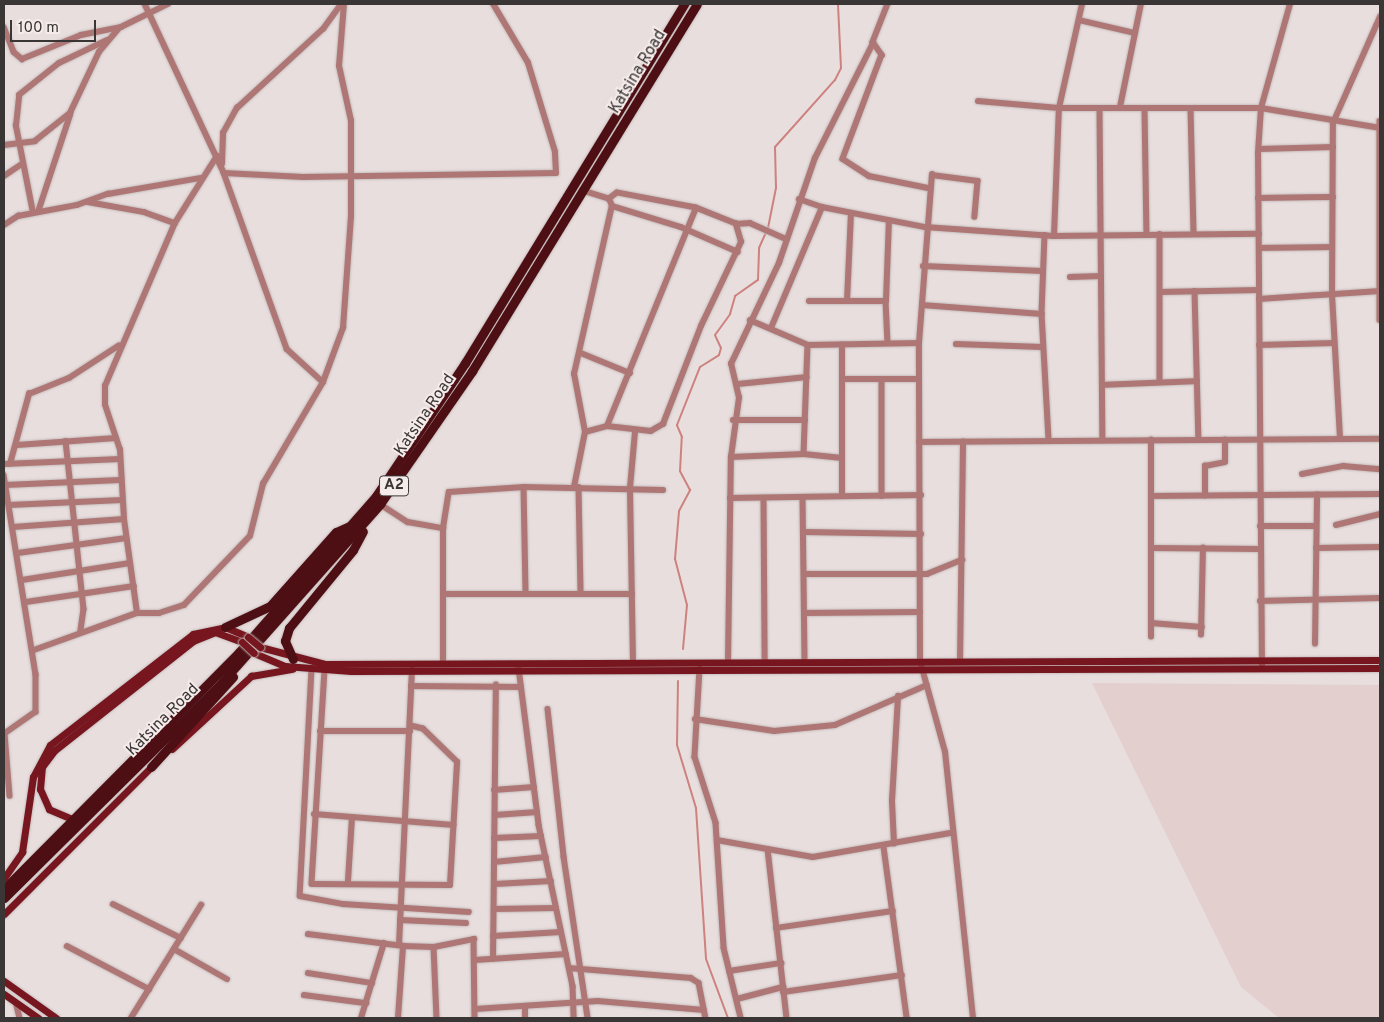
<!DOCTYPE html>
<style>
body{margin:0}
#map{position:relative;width:1384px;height:1022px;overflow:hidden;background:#e8dedd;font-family:Overpass,sans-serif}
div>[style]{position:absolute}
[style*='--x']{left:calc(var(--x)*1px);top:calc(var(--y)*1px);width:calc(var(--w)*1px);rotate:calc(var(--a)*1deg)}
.built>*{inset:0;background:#e2cfce}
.stream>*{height:2px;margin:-1px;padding:0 1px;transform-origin:1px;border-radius:1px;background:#cd827f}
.roads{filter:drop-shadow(0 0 1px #c5bcbc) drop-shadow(0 0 1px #c5bcbc)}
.minor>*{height:5.5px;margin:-2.75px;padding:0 2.75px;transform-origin:2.75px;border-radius:2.75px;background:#ae7775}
.major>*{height:7px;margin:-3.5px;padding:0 3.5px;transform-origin:3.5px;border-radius:3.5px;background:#77161f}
.highway>*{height:9px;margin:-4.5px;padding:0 4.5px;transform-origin:4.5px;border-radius:4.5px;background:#4d0f13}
.bridges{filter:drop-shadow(0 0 1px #c5bcbc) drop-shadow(0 0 1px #c5bcbc)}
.major-bridge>*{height:7px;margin:-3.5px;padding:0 3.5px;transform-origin:3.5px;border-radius:3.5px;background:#77161f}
span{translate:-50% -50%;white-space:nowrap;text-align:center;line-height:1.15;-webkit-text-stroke:4px #f5ebea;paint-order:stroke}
.shield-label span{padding:1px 4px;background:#f5ebea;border:1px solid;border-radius:4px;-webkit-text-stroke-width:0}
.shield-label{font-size:15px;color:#3a3636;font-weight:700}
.street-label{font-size:16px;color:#3a3636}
.frame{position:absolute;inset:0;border:5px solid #3a3636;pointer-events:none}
.scale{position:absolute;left:10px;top:20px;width:86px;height:22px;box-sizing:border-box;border:2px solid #3a3636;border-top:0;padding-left:6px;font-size:15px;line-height:18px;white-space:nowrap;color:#3a3636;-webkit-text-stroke:4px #f5ebea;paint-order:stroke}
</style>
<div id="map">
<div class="built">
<div style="clip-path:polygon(1092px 683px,1380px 685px,1380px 1018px,1279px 1018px,1241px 987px)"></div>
</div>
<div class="stream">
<div style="--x:768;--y:228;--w:41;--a:-78.7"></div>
<div style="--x:776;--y:188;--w:41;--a:-91.4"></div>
<div style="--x:775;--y:147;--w:90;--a:-48.2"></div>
<div style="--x:835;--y:80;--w:13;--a:-63"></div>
<div style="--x:841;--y:68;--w:64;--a:-92.7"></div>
<div style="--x:683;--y:649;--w:44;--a:-84.8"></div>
<div style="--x:687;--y:605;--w:48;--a:-104.6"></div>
<div style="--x:675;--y:559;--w:48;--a:-85.2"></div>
<div style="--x:679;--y:511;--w:24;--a:-62"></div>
<div style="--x:690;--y:490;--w:21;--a:-118"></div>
<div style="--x:680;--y:471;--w:34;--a:-87"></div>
<div style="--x:682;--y:437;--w:13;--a:-113"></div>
<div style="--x:677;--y:425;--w:62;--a:-68.4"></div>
<div style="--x:700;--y:367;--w:22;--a:-32"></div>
<div style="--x:719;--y:355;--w:7;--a:-74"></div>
<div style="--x:721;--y:348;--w:14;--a:-115"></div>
<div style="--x:715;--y:335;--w:26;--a:-54"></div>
<div style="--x:730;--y:314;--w:19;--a:-74"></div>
<div style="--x:735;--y:296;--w:28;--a:-35"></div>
<div style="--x:758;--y:280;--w:32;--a:-88"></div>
<div style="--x:759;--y:248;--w:17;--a:-66"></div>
<div style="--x:678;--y:681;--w:64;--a:90.9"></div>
<div style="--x:677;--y:745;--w:66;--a:73.2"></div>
<div style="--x:696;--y:808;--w:151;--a:86.2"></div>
<div style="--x:706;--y:959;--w:63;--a:69.6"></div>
</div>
<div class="roads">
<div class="minor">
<div style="--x:145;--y:4;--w:187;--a:64.9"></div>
<div style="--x:224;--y:173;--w:187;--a:70.3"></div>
<div style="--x:287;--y:349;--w:49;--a:42.5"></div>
<div style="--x:888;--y:4;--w:41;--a:111.5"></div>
<div style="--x:873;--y:42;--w:16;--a:55"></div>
<div style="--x:882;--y:55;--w:111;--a:110.6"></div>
<div style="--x:843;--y:159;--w:31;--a:33"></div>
<div style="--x:869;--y:176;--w:60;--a:11.5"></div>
<div style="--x:1079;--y:20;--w:57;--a:13.1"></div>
<div style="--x:4;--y:27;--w:27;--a:68"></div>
<div style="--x:14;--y:52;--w:11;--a:41"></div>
<div style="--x:22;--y:59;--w:64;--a:-22.1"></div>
<div style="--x:81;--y:35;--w:41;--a:-11.3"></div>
<div style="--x:121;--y:27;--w:52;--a:-26.1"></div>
<div style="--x:978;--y:101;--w:81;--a:4.9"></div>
<div style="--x:1059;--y:108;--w:202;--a:0"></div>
<div style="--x:1261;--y:108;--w:121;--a:9.5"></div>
<div style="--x:1120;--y:107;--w:105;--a:-78.5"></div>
<div style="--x:1100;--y:109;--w:331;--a:89.5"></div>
<div style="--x:1145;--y:109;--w:125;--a:89.1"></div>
<div style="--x:1191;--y:109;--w:124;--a:88.6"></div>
<div style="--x:1380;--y:121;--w:199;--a:90"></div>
<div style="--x:4;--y:145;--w:31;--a:-7"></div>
<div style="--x:35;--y:141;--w:45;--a:-38.7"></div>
<div style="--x:70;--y:113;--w:68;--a:-64.6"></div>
<div style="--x:99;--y:52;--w:31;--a:-50"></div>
<div style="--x:1259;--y:149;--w:74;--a:-1.5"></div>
<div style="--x:222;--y:164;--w:31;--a:-88"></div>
<div style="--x:223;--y:133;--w:29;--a:-61"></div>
<div style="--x:237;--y:108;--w:117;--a:-42.6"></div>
<div style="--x:323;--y:29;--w:31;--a:-54"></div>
<div style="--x:224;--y:173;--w:79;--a:2.9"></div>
<div style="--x:303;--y:177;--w:253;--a:-0.9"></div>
<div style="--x:556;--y:173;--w:21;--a:-93"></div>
<div style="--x:555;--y:152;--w:93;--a:-106.9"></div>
<div style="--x:528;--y:63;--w:69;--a:-120.7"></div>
<div style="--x:4;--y:176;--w:22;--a:-34"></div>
<div style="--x:1258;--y:198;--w:75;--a:-0.8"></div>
<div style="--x:799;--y:199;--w:24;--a:19"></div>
<div style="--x:88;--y:202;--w:57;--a:10.1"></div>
<div style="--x:144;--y:212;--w:33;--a:20"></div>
<div style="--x:612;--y:206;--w:72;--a:16.9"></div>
<div style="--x:681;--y:227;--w:62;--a:23.7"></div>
<div style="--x:38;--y:212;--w:102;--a:-71.7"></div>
<div style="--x:33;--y:213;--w:89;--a:-101.1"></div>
<div style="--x:16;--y:126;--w:31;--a:-84"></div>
<div style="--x:19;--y:95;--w:51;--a:-38.7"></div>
<div style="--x:59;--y:63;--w:53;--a:-25.6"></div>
<div style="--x:736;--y:224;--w:14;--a:-4"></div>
<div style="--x:750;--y:223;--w:39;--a:24"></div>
<div style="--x:4;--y:225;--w:17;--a:-33"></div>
<div style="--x:18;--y:216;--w:60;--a:-10.6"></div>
<div style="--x:77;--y:205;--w:33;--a:-20"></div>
<div style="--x:108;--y:194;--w:94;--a:-9.8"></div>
<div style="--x:1160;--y:234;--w:148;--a:90"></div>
<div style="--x:1045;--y:235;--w:79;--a:92.2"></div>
<div style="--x:1042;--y:314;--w:127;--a:86.8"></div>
<div style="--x:1054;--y:236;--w:128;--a:-87.8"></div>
<div style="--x:1059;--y:108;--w:107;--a:-77.5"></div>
<div style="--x:1259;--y:248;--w:73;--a:-0.8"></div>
<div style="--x:923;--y:266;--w:119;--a:2.4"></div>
<div style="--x:1070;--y:277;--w:31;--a:-2"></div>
<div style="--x:1195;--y:291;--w:149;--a:88.5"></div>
<div style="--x:1160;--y:292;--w:99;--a:-1.2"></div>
<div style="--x:1259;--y:299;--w:121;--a:-3.8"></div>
<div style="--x:809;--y:301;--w:77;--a:0"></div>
<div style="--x:886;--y:301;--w:42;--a:87.3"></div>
<div style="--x:847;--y:301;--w:87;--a:-87.4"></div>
<div style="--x:886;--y:301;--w:80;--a:-87.9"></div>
<div style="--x:922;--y:305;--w:120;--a:4.3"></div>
<div style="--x:750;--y:320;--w:63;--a:23.3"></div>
<div style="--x:808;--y:345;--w:111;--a:-1"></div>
<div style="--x:771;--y:328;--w:131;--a:-67.1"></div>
<div style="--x:822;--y:207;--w:105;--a:11"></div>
<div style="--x:925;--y:227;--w:129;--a:4"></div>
<div style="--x:1054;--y:236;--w:205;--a:-0.6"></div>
<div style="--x:956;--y:344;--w:86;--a:2"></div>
<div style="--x:808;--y:345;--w:109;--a:92.1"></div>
<div style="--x:804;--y:454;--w:38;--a:6"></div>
<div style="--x:1259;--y:345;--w:75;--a:-1.5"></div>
<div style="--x:581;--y:353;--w:53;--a:22.2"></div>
<div style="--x:842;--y:379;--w:77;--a:0"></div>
<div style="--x:882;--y:380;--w:116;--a:90"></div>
<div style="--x:738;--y:384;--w:69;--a:-5.8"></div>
<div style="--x:1102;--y:385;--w:95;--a:-2.4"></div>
<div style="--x:733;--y:420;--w:72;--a:0"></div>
<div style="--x:607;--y:426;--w:235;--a:-67.8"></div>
<div style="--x:585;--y:432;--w:23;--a:-15"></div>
<div style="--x:607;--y:426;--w:44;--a:6.5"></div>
<div style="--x:651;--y:431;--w:14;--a:-30"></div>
<div style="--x:663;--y:424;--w:105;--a:-68.8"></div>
<div style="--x:701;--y:326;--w:93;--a:-64.5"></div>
<div style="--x:741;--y:242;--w:19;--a:-106"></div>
<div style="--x:736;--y:224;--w:43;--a:-158.2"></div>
<div style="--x:696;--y:208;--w:80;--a:-169.2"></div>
<div style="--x:617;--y:193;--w:10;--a:143"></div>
<div style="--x:1340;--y:438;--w:143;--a:-93.2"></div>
<div style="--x:1332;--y:295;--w:172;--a:-89.7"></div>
<div style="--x:1333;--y:123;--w:116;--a:-66.1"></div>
<div style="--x:66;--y:441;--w:169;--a:83.9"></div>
<div style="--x:84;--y:609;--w:22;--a:98"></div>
<div style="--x:919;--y:442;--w:461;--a:-0.4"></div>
<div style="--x:17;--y:445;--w:99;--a:-4"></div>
<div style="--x:731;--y:457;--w:73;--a:-2.4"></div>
<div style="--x:4;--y:464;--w:116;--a:-2.5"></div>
<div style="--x:10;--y:464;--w:73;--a:-74.8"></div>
<div style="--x:29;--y:394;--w:43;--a:-21.8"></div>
<div style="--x:69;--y:378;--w:59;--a:-33.1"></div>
<div style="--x:1302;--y:474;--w:42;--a:-11"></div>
<div style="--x:1343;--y:466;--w:37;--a:5"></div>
<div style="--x:4;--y:475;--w:202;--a:80.9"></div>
<div style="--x:36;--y:674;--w:38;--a:90"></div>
<div style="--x:36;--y:712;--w:38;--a:145"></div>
<div style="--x:5;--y:734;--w:62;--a:85.4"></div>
<div style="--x:5;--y:485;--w:115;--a:-2.5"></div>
<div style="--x:524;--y:487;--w:107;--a:88.9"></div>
<div style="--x:574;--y:487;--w:56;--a:-78.7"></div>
<div style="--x:585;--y:432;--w:59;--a:-100.7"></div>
<div style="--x:574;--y:374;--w:172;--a:-77.3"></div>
<div style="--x:612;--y:206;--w:8;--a:-113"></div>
<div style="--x:609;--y:199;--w:28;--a:-163"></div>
<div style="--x:579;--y:487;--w:107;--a:88.9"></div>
<div style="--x:842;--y:495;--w:150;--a:-90"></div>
<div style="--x:1151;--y:496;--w:229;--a:-0.5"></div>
<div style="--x:1205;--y:496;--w:30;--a:-90"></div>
<div style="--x:1205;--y:466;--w:20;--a:-11"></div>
<div style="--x:1225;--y:462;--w:22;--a:-90"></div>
<div style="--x:803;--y:497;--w:164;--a:89.3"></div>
<div style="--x:730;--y:498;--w:191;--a:-0.9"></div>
<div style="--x:764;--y:499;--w:163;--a:89.6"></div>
<div style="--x:380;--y:504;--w:33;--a:33"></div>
<div style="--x:408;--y:522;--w:36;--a:10"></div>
<div style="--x:9;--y:505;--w:113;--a:-2.5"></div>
<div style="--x:1336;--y:525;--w:45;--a:-14"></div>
<div style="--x:1260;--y:526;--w:56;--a:0"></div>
<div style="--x:13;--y:527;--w:111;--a:-4.1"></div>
<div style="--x:804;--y:532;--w:117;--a:1"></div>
<div style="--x:1152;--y:548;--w:107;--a:0.5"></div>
<div style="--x:1316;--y:548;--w:64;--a:-0.9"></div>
<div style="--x:18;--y:553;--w:109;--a:-7.9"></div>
<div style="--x:805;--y:574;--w:122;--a:0"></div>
<div style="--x:927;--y:574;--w:38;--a:-22"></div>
<div style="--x:22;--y:580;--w:109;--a:-8.9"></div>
<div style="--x:445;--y:594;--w:187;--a:0"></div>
<div style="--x:1260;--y:601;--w:120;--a:-1.4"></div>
<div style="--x:26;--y:602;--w:109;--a:-8.4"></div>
<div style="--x:137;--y:613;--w:95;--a:-97.9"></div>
<div style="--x:124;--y:519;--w:69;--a:-93.3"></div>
<div style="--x:120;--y:450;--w:47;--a:-108.4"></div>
<div style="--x:105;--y:405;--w:19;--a:-90"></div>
<div style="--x:105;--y:386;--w:177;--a:-66.8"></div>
<div style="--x:175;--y:223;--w:79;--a:-57.9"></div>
<div style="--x:804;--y:613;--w:116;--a:-0.5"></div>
<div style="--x:1151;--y:623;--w:51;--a:4.5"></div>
<div style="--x:1201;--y:635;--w:87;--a:-88.7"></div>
<div style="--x:1151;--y:637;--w:197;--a:-90"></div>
<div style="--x:1315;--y:644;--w:149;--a:-89.2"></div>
<div style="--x:34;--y:650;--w:109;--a:-19.8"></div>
<div style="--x:137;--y:613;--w:22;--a:0"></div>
<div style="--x:159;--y:613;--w:26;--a:-18"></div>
<div style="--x:184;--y:605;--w:95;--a:-46.3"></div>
<div style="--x:250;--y:536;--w:54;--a:-76"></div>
<div style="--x:263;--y:484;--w:118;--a:-59.5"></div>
<div style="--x:323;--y:382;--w:58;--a:-69.7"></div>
<div style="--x:343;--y:328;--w:112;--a:-85.9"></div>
<div style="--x:351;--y:216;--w:95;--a:-90"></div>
<div style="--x:351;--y:121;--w:56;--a:-102.3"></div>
<div style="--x:339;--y:66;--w:62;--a:-85.4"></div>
<div style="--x:960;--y:661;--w:219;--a:-89.2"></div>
<div style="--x:728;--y:662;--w:205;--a:-89.2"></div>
<div style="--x:731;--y:457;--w:60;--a:-82.3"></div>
<div style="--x:739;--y:398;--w:35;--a:-103"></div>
<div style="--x:731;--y:364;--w:112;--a:-64.6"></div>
<div style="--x:779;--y:263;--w:111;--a:-71.1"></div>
<div style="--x:815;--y:158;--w:129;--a:-63.2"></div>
<div style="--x:633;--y:663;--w:175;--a:-91"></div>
<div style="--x:630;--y:488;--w:56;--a:-84.9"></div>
<div style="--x:443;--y:664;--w:136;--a:-90"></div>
<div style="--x:443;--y:528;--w:36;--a:-81"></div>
<div style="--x:449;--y:492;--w:75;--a:-3.8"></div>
<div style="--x:524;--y:487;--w:139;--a:1.2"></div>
<div style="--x:519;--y:668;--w:158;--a:82.7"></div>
<div style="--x:539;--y:825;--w:165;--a:78.1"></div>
<div style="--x:573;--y:986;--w:32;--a:88"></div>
<div style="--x:312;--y:669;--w:227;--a:93"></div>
<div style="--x:300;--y:896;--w:44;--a:10.5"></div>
<div style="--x:343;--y:904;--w:126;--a:3.6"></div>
<div style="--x:700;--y:669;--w:88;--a:93.3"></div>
<div style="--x:695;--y:757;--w:69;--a:72.3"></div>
<div style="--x:716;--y:823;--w:125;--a:86.3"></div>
<div style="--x:724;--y:948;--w:72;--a:76.3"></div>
<div style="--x:1262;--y:669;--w:516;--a:-90.44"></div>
<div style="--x:1258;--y:153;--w:45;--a:-86.2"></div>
<div style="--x:1261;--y:108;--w:108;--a:-74.4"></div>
<div style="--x:325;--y:670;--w:214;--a:93.5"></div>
<div style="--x:312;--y:884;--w:138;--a:0.4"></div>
<div style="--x:450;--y:885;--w:123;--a:-86.7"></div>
<div style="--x:457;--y:762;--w:47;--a:-135.9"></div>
<div style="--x:423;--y:729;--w:12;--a:-166"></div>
<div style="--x:411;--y:686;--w:110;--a:0.5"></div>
<div style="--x:548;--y:709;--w:149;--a:83.8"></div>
<div style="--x:564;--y:857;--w:163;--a:81.5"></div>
<div style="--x:695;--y:719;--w:80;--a:8.6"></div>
<div style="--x:774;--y:731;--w:61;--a:-5.6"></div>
<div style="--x:835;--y:725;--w:100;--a:-23.5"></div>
<div style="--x:320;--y:731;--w:90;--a:0"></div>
<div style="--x:494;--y:790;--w:40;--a:-4.3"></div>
<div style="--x:314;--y:814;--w:140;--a:4.5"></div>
<div style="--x:495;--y:815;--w:42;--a:-4.1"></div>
<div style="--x:494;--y:838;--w:47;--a:-2.4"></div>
<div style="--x:717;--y:840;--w:97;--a:10"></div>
<div style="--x:813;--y:857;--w:139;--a:-9.9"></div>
<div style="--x:894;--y:844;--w:43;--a:-92.7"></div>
<div style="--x:892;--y:801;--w:105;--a:-86.7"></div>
<div style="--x:884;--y:847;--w:173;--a:82.3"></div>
<div style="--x:768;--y:849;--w:170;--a:83.6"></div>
<div style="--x:494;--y:862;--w:52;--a:-5.5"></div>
<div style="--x:348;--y:881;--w:63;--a:-86.4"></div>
<div style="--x:495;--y:884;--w:56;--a:-3.1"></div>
<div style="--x:113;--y:904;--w:76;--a:26.6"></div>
<div style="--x:494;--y:909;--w:62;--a:-0.9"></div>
<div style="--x:400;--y:920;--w:66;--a:2.6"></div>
<div style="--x:776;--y:928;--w:118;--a:-8.3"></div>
<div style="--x:308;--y:934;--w:96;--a:7.2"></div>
<div style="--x:403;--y:946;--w:31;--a:2"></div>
<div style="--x:434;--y:947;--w:41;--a:-11.3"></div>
<div style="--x:474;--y:939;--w:79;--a:89.3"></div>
<div style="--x:493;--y:936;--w:68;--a:-3.4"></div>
<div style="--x:399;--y:945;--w:275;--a:-87.3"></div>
<div style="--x:67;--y:946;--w:93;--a:27.7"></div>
<div style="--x:434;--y:947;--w:71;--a:87.6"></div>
<div style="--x:174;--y:949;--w:61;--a:29.5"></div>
<div style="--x:493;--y:959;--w:274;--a:-89.4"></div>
<div style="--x:475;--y:960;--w:91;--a:-3.8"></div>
<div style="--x:569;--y:968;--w:122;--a:4.7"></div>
<div style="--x:691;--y:978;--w:9;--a:32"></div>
<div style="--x:699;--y:983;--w:36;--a:79"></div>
<div style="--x:729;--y:971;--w:53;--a:-8.7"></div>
<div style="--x:308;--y:973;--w:65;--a:8.9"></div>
<div style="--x:783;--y:992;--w:120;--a:-8.1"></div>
<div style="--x:304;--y:995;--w:63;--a:7.4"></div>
<div style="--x:737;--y:999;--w:48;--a:-14.6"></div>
<div style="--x:17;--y:1006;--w:12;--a:76"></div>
<div style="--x:475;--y:1009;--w:123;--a:-3.7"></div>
<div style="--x:598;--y:1001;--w:106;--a:4.9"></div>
<div style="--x:131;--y:1018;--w:133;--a:-58.2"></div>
<div style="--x:361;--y:1018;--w:78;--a:-73"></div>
<div style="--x:398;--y:1018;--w:72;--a:-86"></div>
<div style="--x:525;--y:1018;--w:10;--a:-90"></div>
<div style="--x:973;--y:1018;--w:267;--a:-96"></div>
<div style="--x:945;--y:752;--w:94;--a:-105.4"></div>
<div style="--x:920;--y:661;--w:318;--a:-90.2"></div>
<div style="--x:919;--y:343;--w:169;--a:-85.6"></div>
<div style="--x:932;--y:175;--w:46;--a:7.4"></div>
<div style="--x:978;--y:181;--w:36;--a:95"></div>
</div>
<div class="major">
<div style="--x:260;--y:647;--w:67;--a:14.7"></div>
<div style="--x:325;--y:664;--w:1055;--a:-0.22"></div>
<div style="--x:254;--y:653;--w:34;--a:23"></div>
<div style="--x:285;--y:666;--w:66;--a:4.3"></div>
<div style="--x:351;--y:671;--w:1029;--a:-0.17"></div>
<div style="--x:172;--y:749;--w:108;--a:-42.7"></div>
<div style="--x:251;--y:676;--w:42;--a:-9.7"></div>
<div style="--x:72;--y:819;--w:25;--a:-157"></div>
<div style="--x:49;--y:809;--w:22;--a:-114"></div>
<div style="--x:40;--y:789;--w:22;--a:-85"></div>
<div style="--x:42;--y:767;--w:21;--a:-53"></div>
<div style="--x:55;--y:750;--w:176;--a:-38.3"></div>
<div style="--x:193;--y:641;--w:24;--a:-22"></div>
<div style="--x:215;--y:632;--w:29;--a:20"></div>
<div style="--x:4;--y:878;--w:32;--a:-55"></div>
<div style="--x:22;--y:852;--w:76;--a:-81.7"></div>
<div style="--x:33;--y:777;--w:36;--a:-62"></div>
<div style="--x:50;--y:745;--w:181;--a:-37.8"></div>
<div style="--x:193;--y:634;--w:33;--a:-12"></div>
<div style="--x:225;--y:627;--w:25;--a:23"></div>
<div style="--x:4;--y:914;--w:212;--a:-45"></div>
<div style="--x:4;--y:981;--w:64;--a:35.4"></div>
<div style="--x:4;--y:994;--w:42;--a:35.2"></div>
</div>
<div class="highway">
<div style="--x:225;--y:627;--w:50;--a:-25"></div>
<div style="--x:270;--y:606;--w:99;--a:-48.3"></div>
<div style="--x:336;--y:532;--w:20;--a:-24"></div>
<div style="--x:293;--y:659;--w:20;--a:-114"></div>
<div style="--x:285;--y:641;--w:14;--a:-73"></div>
<div style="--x:289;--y:628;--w:101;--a:-50.6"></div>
<div style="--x:353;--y:550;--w:21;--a:-62"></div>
<div style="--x:151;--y:767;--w:122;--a:-47.7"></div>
<div style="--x:4;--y:889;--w:334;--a:-45.2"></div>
<div style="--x:239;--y:652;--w:208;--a:-48.7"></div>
<div style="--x:376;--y:496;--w:160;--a:-56.2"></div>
<div style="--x:465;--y:363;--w:421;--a:-58.6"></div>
<div style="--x:4;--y:898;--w:308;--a:-44.7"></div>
<div style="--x:223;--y:681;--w:237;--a:-48.4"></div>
<div style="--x:380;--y:504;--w:162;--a:-55.3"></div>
<div style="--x:472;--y:371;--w:430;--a:-58.5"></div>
</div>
</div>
<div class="bridges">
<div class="major-bridge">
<div style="--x:248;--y:637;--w:16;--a:40"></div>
<div style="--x:242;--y:642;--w:16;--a:43"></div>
</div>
</div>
<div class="shield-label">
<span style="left:394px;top:486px">A2</span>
</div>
<div class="street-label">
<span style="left:638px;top:72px;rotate:-59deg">Katsina Road</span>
<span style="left:425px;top:415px;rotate:-56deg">Katsina Road</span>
<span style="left:163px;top:720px;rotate:-45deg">Katsina Road</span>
</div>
<div class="frame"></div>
<div class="scale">100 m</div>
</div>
